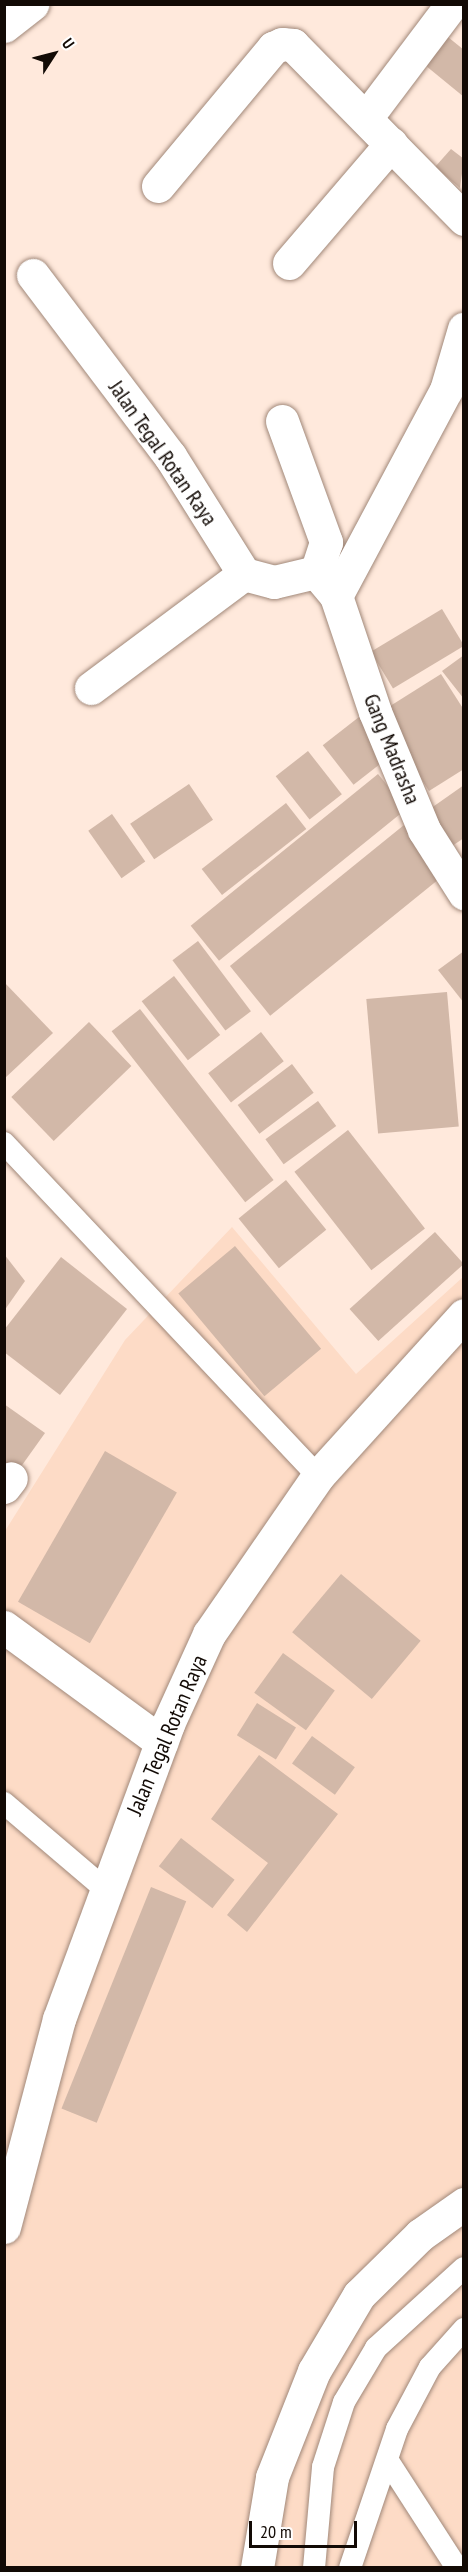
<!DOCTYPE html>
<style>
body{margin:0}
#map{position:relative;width:468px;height:2572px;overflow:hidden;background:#ffe9dc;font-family:"PT Sans Narrow",sans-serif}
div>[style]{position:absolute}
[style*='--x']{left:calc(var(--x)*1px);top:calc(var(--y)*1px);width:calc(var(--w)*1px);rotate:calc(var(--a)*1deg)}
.built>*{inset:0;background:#fddbc6}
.building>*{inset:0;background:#d2b8a8;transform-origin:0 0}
.roads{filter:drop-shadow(0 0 2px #a18879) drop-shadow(0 0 2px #a18879)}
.lane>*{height:22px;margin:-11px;padding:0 11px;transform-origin:11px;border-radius:11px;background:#fff}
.street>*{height:33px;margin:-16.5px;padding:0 16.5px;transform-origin:16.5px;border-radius:16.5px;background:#fff}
.secondary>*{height:33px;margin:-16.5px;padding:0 16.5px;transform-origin:16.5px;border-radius:16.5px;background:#fff}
span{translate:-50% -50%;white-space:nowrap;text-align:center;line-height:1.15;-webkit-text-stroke:4.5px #fff;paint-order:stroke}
.street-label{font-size:22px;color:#120a05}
.frame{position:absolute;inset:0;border:6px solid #120a05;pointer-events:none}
.north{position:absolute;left:24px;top:24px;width:60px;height:60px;-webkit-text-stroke:4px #fff;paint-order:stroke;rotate:54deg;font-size:16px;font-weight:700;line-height:24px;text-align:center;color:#120a05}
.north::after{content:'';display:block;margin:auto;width:21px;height:27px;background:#120a05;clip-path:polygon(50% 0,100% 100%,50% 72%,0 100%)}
.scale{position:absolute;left:249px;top:2521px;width:108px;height:27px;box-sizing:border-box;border:3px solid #120a05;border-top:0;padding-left:8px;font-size:18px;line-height:21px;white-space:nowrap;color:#120a05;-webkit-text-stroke:4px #fff;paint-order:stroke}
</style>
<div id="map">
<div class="built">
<div style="clip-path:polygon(232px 1227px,356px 1374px,463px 1277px,463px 2567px,5px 2568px,5px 1531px,125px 1340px)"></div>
</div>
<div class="building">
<div style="clip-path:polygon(443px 33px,464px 50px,464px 97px,420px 61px)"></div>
<div style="clip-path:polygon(451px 149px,464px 159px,460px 188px,435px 167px)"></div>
<div style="left:442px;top:609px;width:43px;height:83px;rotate:59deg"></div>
<div style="clip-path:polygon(464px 655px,464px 699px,442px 671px)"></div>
<div style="clip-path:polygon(441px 674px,464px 710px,464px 769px,429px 791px,379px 713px)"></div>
<div style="left:359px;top:717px;width:50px;height:46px;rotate:52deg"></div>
<div style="left:308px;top:751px;width:55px;height:41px;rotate:52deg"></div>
<div style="left:378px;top:774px;width:45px;height:241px;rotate:51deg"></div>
<div style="left:189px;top:784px;width:43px;height:71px;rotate:56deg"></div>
<div style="clip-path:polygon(464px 785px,464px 838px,452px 846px,427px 811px)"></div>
<div style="left:286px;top:803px;width:33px;height:107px;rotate:52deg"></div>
<div style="left:112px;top:814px;width:58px;height:29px;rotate:55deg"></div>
<div style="left:404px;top:825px;width:64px;height:224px;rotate:51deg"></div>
<div style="left:198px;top:941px;width:88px;height:32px;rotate:53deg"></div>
<div style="clip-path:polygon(464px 951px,464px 1003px,438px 970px)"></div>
<div style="left:174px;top:976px;width:75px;height:41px;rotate:52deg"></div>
<div style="clip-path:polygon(4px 982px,53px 1033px,4px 1079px)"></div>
<div style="left:447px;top:992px;width:135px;height:81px;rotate:85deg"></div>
<div style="left:140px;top:1009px;width:217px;height:36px;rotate:52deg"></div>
<div style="left:89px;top:1022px;width:61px;height:108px;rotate:46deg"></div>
<div style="left:261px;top:1032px;width:37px;height:67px;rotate:52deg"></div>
<div style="left:292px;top:1064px;width:36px;height:68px;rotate:53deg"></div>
<div style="left:318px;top:1101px;width:31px;height:65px;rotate:54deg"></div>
<div style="left:348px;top:1130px;width:125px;height:68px;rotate:52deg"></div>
<div style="left:286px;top:1180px;width:64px;height:61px;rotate:51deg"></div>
<div style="left:435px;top:1232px;width:43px;height:115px;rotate:48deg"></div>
<div style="left:235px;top:1246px;width:134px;height:74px;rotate:50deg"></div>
<div style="clip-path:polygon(4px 1254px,25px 1281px,4px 1311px)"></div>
<div style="clip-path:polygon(61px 1257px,127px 1309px,60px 1395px,4px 1352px,4px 1330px)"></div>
<div style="clip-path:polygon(4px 1404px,45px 1433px,15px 1475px,4px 1467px)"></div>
<div style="left:105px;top:1451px;width:83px;height:174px;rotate:30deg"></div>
<div style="left:341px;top:1574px;width:104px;height:76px;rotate:40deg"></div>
<div style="left:283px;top:1653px;width:64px;height:49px;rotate:36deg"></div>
<div style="left:257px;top:1703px;width:46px;height:38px;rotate:32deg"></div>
<div style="left:312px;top:1736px;width:53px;height:34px;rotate:36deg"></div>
<div style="clip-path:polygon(259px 1755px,338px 1814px,247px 1932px,227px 1915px,268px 1863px,211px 1819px)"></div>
<div style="left:181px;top:1838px;width:68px;height:36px;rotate:38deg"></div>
<div style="left:151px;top:1887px;width:38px;height:239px;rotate:22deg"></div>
</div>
<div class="roads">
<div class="lane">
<div style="--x:4;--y:1143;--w:458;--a:46.7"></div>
<div style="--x:4;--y:1803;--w:133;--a:40.4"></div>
<div style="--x:388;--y:2461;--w:127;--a:57.2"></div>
<div style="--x:314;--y:2568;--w:101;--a:-84.9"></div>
<div style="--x:323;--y:2467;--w:68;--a:-72.1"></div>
<div style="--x:344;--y:2402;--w:63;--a:-59.3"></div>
<div style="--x:376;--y:2348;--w:119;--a:-42.3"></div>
<div style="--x:350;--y:2568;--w:147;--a:-71.3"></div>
<div style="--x:397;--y:2429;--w:70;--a:-62"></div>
<div style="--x:430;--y:2367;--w:51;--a:-48.2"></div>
</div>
<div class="street">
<div style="--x:4;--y:26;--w:36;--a:-38"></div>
<div style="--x:366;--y:118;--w:143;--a:-53"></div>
<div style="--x:158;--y:186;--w:180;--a:-50.2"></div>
<div style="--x:273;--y:48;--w:10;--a:-24"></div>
<div style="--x:282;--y:44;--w:11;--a:5"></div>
<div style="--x:293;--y:45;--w:244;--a:45.5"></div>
<div style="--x:289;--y:263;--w:157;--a:-49.4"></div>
<div style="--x:33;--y:275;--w:227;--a:52.9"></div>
<div style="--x:170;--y:456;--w:139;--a:57.9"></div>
<div style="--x:244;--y:574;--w:31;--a:15"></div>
<div style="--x:274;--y:582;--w:43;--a:-13.4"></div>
<div style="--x:282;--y:421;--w:129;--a:70"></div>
<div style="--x:326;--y:542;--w:32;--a:108"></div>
<div style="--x:316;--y:572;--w:31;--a:50"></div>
<div style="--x:336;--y:596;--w:122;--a:71.4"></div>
<div style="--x:375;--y:712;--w:128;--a:67.4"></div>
<div style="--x:424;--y:830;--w:75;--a:57.6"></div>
<div style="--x:336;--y:596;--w:234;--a:-61.9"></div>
<div style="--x:446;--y:390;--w:64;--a:-73.6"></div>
<div style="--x:91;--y:688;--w:191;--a:-36.7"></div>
<div style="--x:4;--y:1487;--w:11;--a:-52"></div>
<div style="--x:4;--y:1627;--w:195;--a:36.2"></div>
</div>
<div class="secondary">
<div style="--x:4;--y:2227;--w:215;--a:-75.2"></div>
<div style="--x:59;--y:2019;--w:314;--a:-69.7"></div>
<div style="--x:168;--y:1724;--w:99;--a:-65.5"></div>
<div style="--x:209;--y:1634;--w:192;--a:-55.4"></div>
<div style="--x:318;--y:1476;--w:217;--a:-47.8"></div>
<div style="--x:257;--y:2568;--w:92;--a:-80.6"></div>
<div style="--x:272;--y:2477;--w:114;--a:-68.4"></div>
<div style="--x:314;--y:2371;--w:88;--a:-59.4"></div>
<div style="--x:359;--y:2295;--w:86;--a:-44.5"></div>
<div style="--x:420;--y:2235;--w:54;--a:-35.2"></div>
</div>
</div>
<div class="street-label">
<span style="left:163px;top:453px;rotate:55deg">Jalan Tegal Rotan Raya</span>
<span style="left:392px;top:749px;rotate:68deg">Gang Madrasha</span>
<span style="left:167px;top:1735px;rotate:-67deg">Jalan Tegal Rotan Raya</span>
</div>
<div class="frame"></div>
<div class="north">U</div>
<div class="scale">20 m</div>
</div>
